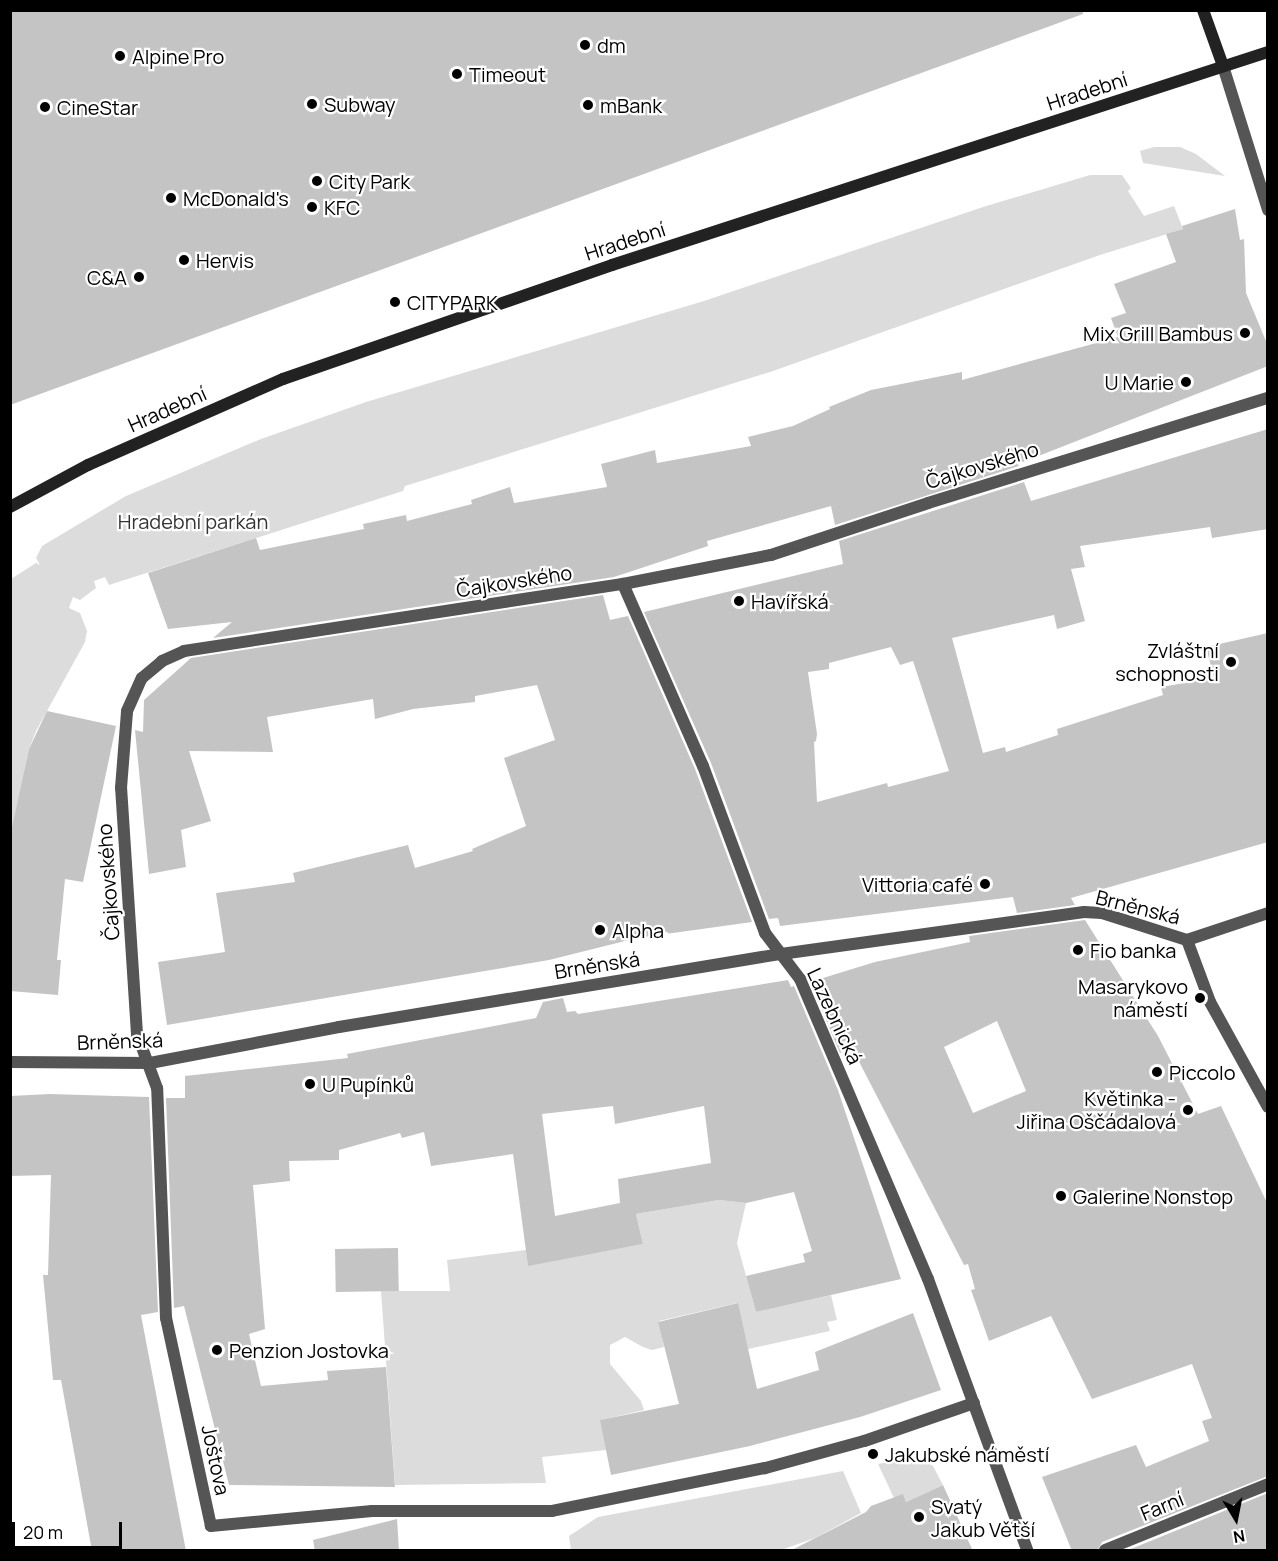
<!DOCTYPE html>
<meta charset="utf-8">
<style>
body{margin:0}
#map{position:relative;width:1278px;height:1561px;overflow:hidden;background:#fff;font-family:Manrope,sans-serif}
div>[style]{position:absolute}
[style*='--x']{left:calc(var(--x)*1px);top:calc(var(--y)*1px);width:calc(var(--w)*1px);rotate:calc(var(--a)*1deg)}
.green>*{inset:0;background:#dcdcdc}
.building>*{inset:0;background:#c4c4c4;transform-origin:0 0}
.minor>*{height:12px;margin:-6px;padding:0 6px;transform-origin:6px;border-radius:6px;background:#555}
.secondary>*{height:12px;margin:-6px;padding:0 6px;transform-origin:6px;border-radius:6px;background:#222}
.dots>*{width:16px;height:16px;translate:-50% -50%;box-sizing:border-box;border:3px solid #fff;border-radius:50%}
span{translate:-50% -50%;white-space:nowrap;text-align:center;line-height:1.15;-webkit-text-stroke:4.5px #fff;paint-order:stroke}
.poi-label{font-size:20px;color:#000}
.left{translate:0 -50%;text-align:left}
.right{translate:-100% -50%;text-align:right}
.street-label{font-size:20px;color:#000}
.park-label{font-size:20px;color:#333}
.frame{position:absolute;inset:0;border:12px solid #000;pointer-events:none}
.north{position:absolute;left:1206px;top:1489px;width:60px;height:60px;-webkit-text-stroke:4px #fff;paint-order:stroke;rotate:170deg;font-size:16px;font-weight:700;line-height:24px;text-align:center;color:#000}
.north::after{content:'';display:block;margin:auto;width:21px;height:27px;background:#000;clip-path:polygon(50% 0,100% 100%,50% 72%,0 100%)}
.scale{position:absolute;left:12px;top:1522px;width:110px;height:27px;box-sizing:border-box;border:3px solid #000;border-top:0;padding-left:8px;font-size:18px;line-height:21px;white-space:nowrap;color:#000;-webkit-text-stroke:4px #fff;paint-order:stroke}
</style>
<div id="map">
<div class="green">
<div style="clip-path:polygon(1154px 147px,1180px 147px,1196px 154px,1225px 176px,1143px 163px,1140px 151px)"></div>
<div style="clip-path:polygon(1090px 175px,1122px 175px,1131px 188px,1128px 191px,1144px 216px,1174px 206px,1183px 229px,1100px 255px,773px 371px,405px 486px,403px 491px,109px 585px,105px 577px,94px 581px,96px 588px,80px 600px,73px 597px,69px 608px,80px 613px,87px 631px,85px 642px,36px 731px,29px 749px,11px 837px,11px 579px,36px 563px,40px 565px,36px 558px,42px 546px,126px 496px,261px 439px,366px 402px,704px 301px,983px 207px)"></div>
<div style="clip-path:polygon(719px 1200px,746px 1203px,737px 1243px,756px 1312px,831px 1295px,837px 1320px,827px 1322px,830px 1331px,748px 1349px,737px 1303px,659px 1321px,664px 1347px,652px 1350px,643px 1347px,625px 1337px,610px 1345px,610px 1364px,641px 1401px,644px 1410px,601px 1420px,606px 1450px,542px 1457px,546px 1483px,395px 1485px,381px 1291px,450px 1291px,447px 1260px,526px 1250px,528px 1265px,643px 1244px,636px 1214px)"></div>
<div style="clip-path:polygon(909px 1458px,921px 1459px,933px 1466px,943px 1485px,906px 1502px,903px 1495px,894px 1498px,878px 1464px)"></div>
<div style="clip-path:polygon(843px 1471px,861px 1513px,815px 1538px,781px 1550px,571px 1550px,569px 1536px,598px 1517px)"></div>
</div>
<div class="building">
<div style="clip-path:polygon(10px 10px,1083px 10px,1083px 14px,10px 405px)"></div>
<div style="clip-path:polygon(1235px 209px,1240px 240px,1244px 239px,1246px 293px,1268px 346px,1268px 366px,1018px 464px,1019px 466px,835px 525px,831px 506px,707px 541px,708px 546px,614px 577px,213px 638px,232px 622px,168px 629px,148px 573px,256px 538px,260px 550px,364px 529px,363px 524px,406px 515px,407px 521px,472px 504px,471px 500px,510px 487px,514px 503px,607px 487px,601px 464px,655px 450px,657px 463px,751px 446px,748px 437px,793px 426px,830px 409px,829px 407px,871px 390px,962px 372px,962px 380px,1118px 337px,1111px 318px,1126px 313px,1114px 284px,1176px 262px,1166px 234px,1183px 229px,1182px 226px)"></div>
<div style="clip-path:polygon(evenodd,1268px 429px,1268px 529px,1212px 538px,1210px 527px,1080px 546px,1085px 567px,1071px 569px,1085px 621px,1057px 629px,1054px 615px,952px 638px,983px 753px,1005px 747px,1006px 752px,1058px 735px,1057px 729px,1163px 695px,1161px 687px,1214px 678px,1206px 647px,1268px 633px,1268px 842px,1071px 898px,1075px 905px,1017px 913px,1013px 897px,780px 926px,778px 918px,769px 919px,711px 763px,644px 612px,843px 564px,839px 541px,1024px 482px,1031px 501px,1268px 429px,891px 647px,900px 665px,913px 661px,949px 771px,888px 787px,887px 783px,817px 802px,814px 742px,816px 741px,817px 734px,808px 672px,829px 669px,829px 663px,891px 647px)"></div>
<div style="clip-path:polygon(603px 595px,610px 620px,628px 616px,695px 769px,752px 922px,637px 938px,549px 960px,167px 1025px,158px 962px,225px 952px,216px 893px,295px 882px,293px 873px,408px 845px,415px 868px,473px 851px,472px 849px,526px 826px,504px 758px,555px 740px,537px 685px,475px 696px,475px 702px,413px 709px,375px 719px,373px 699px,267px 717px,273px 752px,189px 751px,211px 821px,181px 830px,186px 867px,149px 874px,135px 730px,143px 732px,144px 700px,191px 658px)"></div>
<div style="clip-path:polygon(47px 711px,116px 726px,83px 882px,65px 879px,57px 960px,61px 960px,58px 995px,10px 991px,10px 837px,29px 749px)"></div>
<div style="clip-path:polygon(evenodd,1085px 920px,1158px 1036px,1198px 1114px,1221px 1106px,1268px 1205px,1268px 1476px,1102px 1542px,1097px 1551px,1072px 1551px,1042px 1477px,1136px 1445px,1146px 1467px,1209px 1441px,1202px 1421px,1212px 1418px,1192px 1364px,1092px 1399px,1051px 1316px,989px 1341px,971px 1290px,975px 1289px,968px 1264px,964px 1265px,852px 1048px,840px 1053px,810px 982px,875px 962px,970px 942px,969px 936px,1085px 920px,997px 1021px,1026px 1091px,973px 1113px,944px 1047px,997px 1021px)"></div>
<div style="clip-path:polygon(evenodd,788px 980px,791px 987px,794px 986px,838px 1090px,901px 1279px,756px 1312px,746px 1276px,805px 1262px,803px 1254px,812px 1251px,794px 1192px,746px 1203px,719px 1200px,636px 1214px,643px 1244px,528px 1266px,513px 1154px,431px 1166px,424px 1132px,402px 1138px,400px 1133px,339px 1150px,339px 1160px,289px 1161px,290px 1181px,253px 1185px,265px 1329px,249px 1334px,261px 1386px,328px 1380px,327px 1371px,386px 1367px,395px 1487px,229px 1485px,184px 1306px,174px 1308px,166px 1098px,185px 1098px,185px 1076px,348px 1058px,347px 1054px,536px 1018px,543px 1002px,563px 998px,567px 1012px,575px 1011px,578px 1014px,788px 980px,613px 1106px,615px 1124px,704px 1106px,711px 1163px,618px 1179px,620px 1203px,555px 1216px,542px 1114px,613px 1106px)"></div>
<div style="clip-path:polygon(50px 1094px,149px 1097px,158px 1312px,141px 1315px,186px 1551px,92px 1551px,61px 1380px,53px 1380px,43px 1275px,48px 1275px,51px 1175px,10px 1176px,10px 1096px)"></div>
<div style="left:398px;top:1248px;width:43px;height:63px;rotate:89deg"></div>
<div style="clip-path:polygon(738px 1303px,757px 1389px,819px 1370px,815px 1352px,913px 1313px,941px 1390px,860px 1417px,750px 1446px,611px 1475px,600px 1420px,679px 1404px,658px 1322px)"></div>
<div style="clip-path:polygon(943px 1485px,973px 1551px,790px 1551px,866px 1512px,871px 1506px,903px 1494px,906px 1502px)"></div>
<div style="clip-path:polygon(1268px 1493px,1268px 1551px,1126px 1551px)"></div>
<div style="clip-path:polygon(397px 1519px,399px 1551px,315px 1551px,313px 1540px)"></div>
</div>
<div class="minor">
<div style="--x:1223;--y:66;--w:151;--a:72.6"></div>
<div style="--x:623;--y:584;--w:199;--a:66.3"></div>
<div style="--x:703;--y:766;--w:178;--a:69.6"></div>
<div style="--x:765;--y:933;--w:58;--a:52.7"></div>
<div style="--x:800;--y:979;--w:326;--a:66.9"></div>
<div style="--x:928;--y:1279;--w:289;--a:69.9"></div>
<div style="--x:1187;--y:940;--w:66;--a:69.6"></div>
<div style="--x:1210;--y:1002;--w:120;--a:61.1"></div>
<div style="--x:1187;--y:940;--w:85;--a:-18.4"></div>
<div style="--x:10;--y:1062;--w:140;--a:0.4"></div>
<div style="--x:150;--y:1063;--w:192;--a:-10.8"></div>
<div style="--x:339;--y:1027;--w:448;--a:-9.4"></div>
<div style="--x:781;--y:954;--w:306;--a:-7.9"></div>
<div style="--x:1084;--y:912;--w:18;--a:3"></div>
<div style="--x:1102;--y:913;--w:89;--a:17.6"></div>
<div style="--x:974;--y:1403;--w:116;--a:160.9"></div>
<div style="--x:864;--y:1441;--w:103;--a:164.7"></div>
<div style="--x:765;--y:1468;--w:217;--a:168.6"></div>
<div style="--x:552;--y:1511;--w:180;--a:180"></div>
<div style="--x:372;--y:1511;--w:162;--a:174.7"></div>
<div style="--x:211;--y:1526;--w:213;--a:-102.2"></div>
<div style="--x:166;--y:1318;--w:230;--a:-92.2"></div>
<div style="--x:157;--y:1088;--w:58;--a:-110.3"></div>
<div style="--x:137;--y:1034;--w:247;--a:-93.7"></div>
<div style="--x:121;--y:788;--w:77;--a:-85.5"></div>
<div style="--x:127;--y:711;--w:36;--a:-66"></div>
<div style="--x:142;--y:678;--w:26;--a:-40"></div>
<div style="--x:162;--y:661;--w:24;--a:-24"></div>
<div style="--x:184;--y:651;--w:444;--a:-8.7"></div>
<div style="--x:623;--y:584;--w:151;--a:-11.1"></div>
<div style="--x:771;--y:555;--w:165;--a:-18.3"></div>
<div style="--x:928;--y:503;--w:356;--a:-17.2"></div>
<div style="--x:1105;--y:1550;--w:176;--a:-22"></div>
</div>
<div class="secondary">
<div style="--x:1203;--y:10;--w:59;--a:70.3"></div>
<div style="--x:10;--y:507;--w:89;--a:-28.3"></div>
<div style="--x:88;--y:465;--w:213;--a:-23.8"></div>
<div style="--x:283;--y:379;--w:348;--a:-19.1"></div>
<div style="--x:612;--y:265;--w:690;--a:-17.99"></div>
</div>
<div class="dots">
<div style="left:585px;top:45px;background:#000"></div>
<div style="left:120px;top:56px;background:#000"></div>
<div style="left:457px;top:74px;background:#000"></div>
<div style="left:312px;top:104px;background:#000"></div>
<div style="left:588px;top:105px;background:#000"></div>
<div style="left:45px;top:107px;background:#000"></div>
<div style="left:317px;top:181px;background:#000"></div>
<div style="left:171px;top:198px;background:#000"></div>
<div style="left:312px;top:207px;background:#000"></div>
<div style="left:184px;top:260px;background:#000"></div>
<div style="left:139px;top:277px;background:#000"></div>
<div style="left:395px;top:302px;background:#000"></div>
<div style="left:1245px;top:333px;background:#000"></div>
<div style="left:1186px;top:382px;background:#000"></div>
<div style="left:739px;top:601px;background:#000"></div>
<div style="left:1231px;top:662px;background:#000"></div>
<div style="left:985px;top:884px;background:#000"></div>
<div style="left:600px;top:930px;background:#000"></div>
<div style="left:1078px;top:950px;background:#000"></div>
<div style="left:1200px;top:998px;background:#000"></div>
<div style="left:1157px;top:1072px;background:#000"></div>
<div style="left:310px;top:1084px;background:#000"></div>
<div style="left:1188px;top:1110px;background:#000"></div>
<div style="left:1061px;top:1196px;background:#000"></div>
<div style="left:217px;top:1350px;background:#000"></div>
<div style="left:873px;top:1454px;background:#000"></div>
<div style="left:919px;top:1517px;background:#000"></div>
</div>
<div class="poi-label">
<span class="left" style="left:597px;top:45px">dm</span>
<span class="left" style="left:132px;top:56px">Alpine Pro</span>
<span class="left" style="left:469px;top:74px">Timeout</span>
<span class="left" style="left:324px;top:104px">Subway</span>
<span class="left" style="left:600px;top:105px">mBank</span>
<span class="left" style="left:57px;top:107px">CineStar</span>
<span class="left" style="left:329px;top:181px">City Park</span>
<span class="left" style="left:183px;top:198px">McDonald's</span>
<span class="left" style="left:324px;top:207px">KFC</span>
<span class="left" style="left:196px;top:260px">Hervis</span>
<span class="right" style="left:127px;top:277px">C&amp;A</span>
<span class="left" style="left:407px;top:302px">CITYPARK</span>
<span class="right" style="left:1233px;top:333px">Mix Grill Bambus</span>
<span class="right" style="left:1174px;top:382px">U Marie</span>
<span class="left" style="left:751px;top:601px">Havířská</span>
<span class="right" style="left:1219px;top:662px">Zvláštní<br>schopnosti</span>
<span class="right" style="left:973px;top:884px">Vittoria café</span>
<span class="left" style="left:612px;top:930px">Alpha</span>
<span class="left" style="left:1090px;top:950px">Fio banka</span>
<span class="right" style="left:1188px;top:998px">Masarykovo<br>náměstí</span>
<span class="left" style="left:1169px;top:1072px">Piccolo</span>
<span class="left" style="left:322px;top:1084px">U Pupínků</span>
<span class="right" style="left:1176px;top:1110px">Květinka -<br>Jiřina Oščádalová</span>
<span class="left" style="left:1073px;top:1196px">Galerine Nonstop</span>
<span class="left" style="left:229px;top:1350px">Penzion Jostovka</span>
<span class="left" style="left:885px;top:1454px">Jakubské náměstí</span>
<span class="left" style="left:931px;top:1518px">Svatý<br>Jakub Větší</span>
</div>
<div class="street-label">
<span style="left:1087px;top:91px;rotate:-18deg">Hradební</span>
<span style="left:625px;top:241px;rotate:-18deg">Hradební</span>
<span style="left:167px;top:409px;rotate:-24deg">Hradební</span>
<span style="left:982px;top:465px;rotate:-17deg">Čajkovského</span>
<span style="left:514px;top:581px;rotate:-9deg">Čajkovského</span>
<span style="left:108px;top:882px;rotate:-94deg">Čajkovského</span>
<span style="left:1138px;top:907px;rotate:14deg">Brněnská</span>
<span style="left:597px;top:965px;rotate:-9deg">Brněnská</span>
<span style="left:835px;top:1016px;rotate:65deg">Lazebnická</span>
<span style="left:120px;top:1041px;rotate:-2deg">Brněnská</span>
<span style="left:216px;top:1460px;rotate:78deg">Joštova</span>
<span style="left:1162px;top:1506px;rotate:-22deg">Farní</span>
</div>
<div class="park-label">
<span style="left:193px;top:521px">Hradební parkán</span>
</div>
<div class="frame"></div>
<div class="north">N</div>
<div class="scale">20 m</div>
</div>
